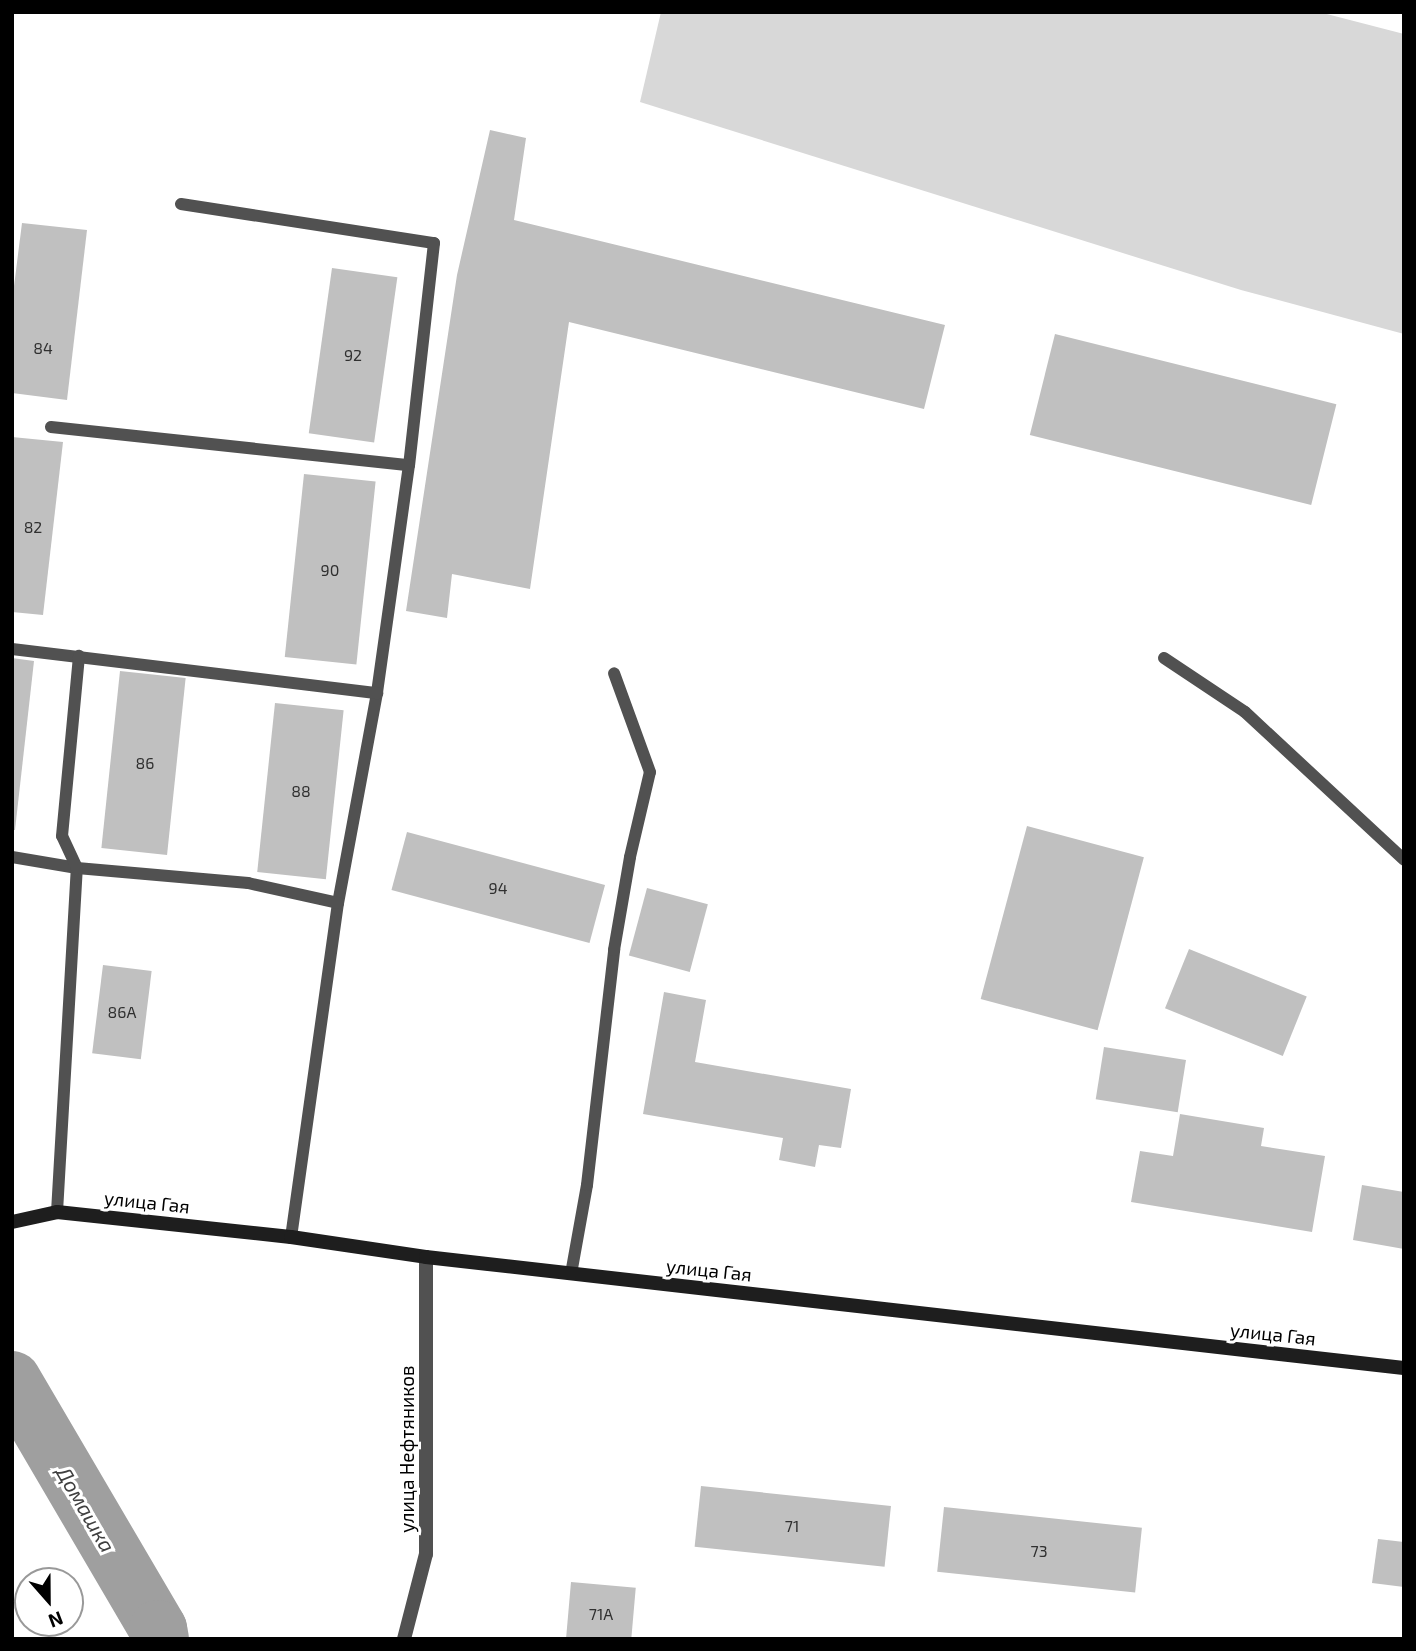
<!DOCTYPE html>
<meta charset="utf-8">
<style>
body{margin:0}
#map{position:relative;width:1416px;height:1651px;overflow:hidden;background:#fff;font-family:"Exo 2",sans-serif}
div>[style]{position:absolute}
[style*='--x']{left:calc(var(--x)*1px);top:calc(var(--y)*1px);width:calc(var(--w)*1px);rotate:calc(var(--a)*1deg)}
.green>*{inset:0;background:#d8d8d8}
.river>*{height:58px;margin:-29px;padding:0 29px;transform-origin:29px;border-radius:29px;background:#9f9f9f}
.building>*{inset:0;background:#c0c0c0;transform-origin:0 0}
.lane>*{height:12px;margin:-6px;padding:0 6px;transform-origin:6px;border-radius:6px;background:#515151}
.street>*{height:14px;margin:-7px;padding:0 7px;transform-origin:7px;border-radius:7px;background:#515151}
.secondary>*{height:14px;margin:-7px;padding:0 7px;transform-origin:7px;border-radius:7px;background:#1e1e1e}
span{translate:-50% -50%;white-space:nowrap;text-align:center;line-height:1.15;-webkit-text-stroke:6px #fff;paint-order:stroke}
.number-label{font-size:16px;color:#303030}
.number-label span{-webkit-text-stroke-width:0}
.street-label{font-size:19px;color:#000}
.water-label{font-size:21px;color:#404040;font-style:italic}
.frame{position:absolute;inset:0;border:14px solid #000;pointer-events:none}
.north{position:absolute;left:14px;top:1567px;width:70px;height:70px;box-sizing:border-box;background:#fff;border:2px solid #999;border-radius:50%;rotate:159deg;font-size:19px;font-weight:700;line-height:28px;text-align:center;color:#000}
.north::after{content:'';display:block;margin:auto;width:24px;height:32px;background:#000;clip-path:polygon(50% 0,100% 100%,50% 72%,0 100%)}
</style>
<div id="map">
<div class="green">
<div style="clip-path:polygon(661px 12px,1319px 12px,1404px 34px,1404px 334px,1241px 290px,640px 102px)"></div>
</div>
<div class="river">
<div style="--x:12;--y:1380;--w:289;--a:59.6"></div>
<div style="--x:158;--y:1629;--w:10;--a:79"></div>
</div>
<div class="building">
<div style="clip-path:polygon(490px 130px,526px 138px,514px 220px,945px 325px,924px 409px,569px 322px,530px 589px,452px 574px,447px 618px,406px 611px,457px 275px)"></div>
<div style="clip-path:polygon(22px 223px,87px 230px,67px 400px,12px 393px,12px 302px)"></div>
<div style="left:332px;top:268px;width:66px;height:167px;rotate:8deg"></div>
<div style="left:1055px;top:334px;width:290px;height:104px;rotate:14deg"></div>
<div style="clip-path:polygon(12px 437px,63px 442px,43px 615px,12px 612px)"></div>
<div style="left:304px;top:474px;width:72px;height:184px;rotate:6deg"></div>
<div style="clip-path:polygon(12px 658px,34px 661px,15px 830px,12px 830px)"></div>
<div style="left:120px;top:671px;width:66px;height:178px;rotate:6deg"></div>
<div style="left:275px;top:703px;width:69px;height:170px;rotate:6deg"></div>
<div style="left:1027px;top:826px;width:121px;height:179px;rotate:15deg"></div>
<div style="left:407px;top:832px;width:205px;height:60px;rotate:15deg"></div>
<div style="left:647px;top:888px;width:63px;height:70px;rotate:15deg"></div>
<div style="left:1189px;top:949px;width:127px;height:64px;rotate:22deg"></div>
<div style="left:103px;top:965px;width:49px;height:89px;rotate:7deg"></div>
<div style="clip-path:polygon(664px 992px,706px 1000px,695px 1062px,851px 1089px,841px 1148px,819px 1145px,815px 1167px,779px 1160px,783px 1138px,643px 1114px)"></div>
<div style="left:1104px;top:1047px;width:83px;height:53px;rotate:9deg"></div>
<div style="clip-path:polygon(1180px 1114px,1264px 1128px,1261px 1146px,1325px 1156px,1312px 1232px,1131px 1202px,1140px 1151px,1173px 1156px)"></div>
<div style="clip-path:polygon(1362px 1185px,1404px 1192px,1404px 1249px,1353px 1240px)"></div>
<div style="left:701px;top:1486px;width:191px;height:61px;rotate:6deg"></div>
<div style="left:944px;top:1507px;width:199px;height:65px;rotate:6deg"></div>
<div style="clip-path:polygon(1378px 1539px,1404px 1542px,1404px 1587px,1372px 1583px)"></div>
<div style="left:571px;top:1582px;width:65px;height:57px;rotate:5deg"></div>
</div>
<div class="lane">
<div style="--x:181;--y:204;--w:256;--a:8.8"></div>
<div style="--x:434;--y:243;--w:223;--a:96.4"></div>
<div style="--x:409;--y:465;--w:230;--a:98"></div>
<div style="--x:377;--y:693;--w:214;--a:100.5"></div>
<div style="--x:338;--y:903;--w:337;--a:98"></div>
<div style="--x:51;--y:427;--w:360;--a:6.1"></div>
<div style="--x:12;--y:649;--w:368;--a:6.9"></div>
<div style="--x:1164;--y:658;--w:97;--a:33.7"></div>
<div style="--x:1245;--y:712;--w:217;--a:42.9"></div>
<div style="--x:12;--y:857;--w:66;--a:9.6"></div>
<div style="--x:77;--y:868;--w:172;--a:5"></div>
<div style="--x:248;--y:883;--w:92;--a:12.5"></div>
<div style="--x:57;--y:1212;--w:345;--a:-86.7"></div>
<div style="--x:77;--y:868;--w:35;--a:-115"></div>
<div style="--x:62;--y:836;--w:181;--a:-84.6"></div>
<div style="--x:571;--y:1274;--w:90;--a:-79.8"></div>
<div style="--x:587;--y:1185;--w:237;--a:-83.4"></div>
<div style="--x:614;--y:950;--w:94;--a:-80.2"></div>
<div style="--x:630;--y:857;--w:87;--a:-76.8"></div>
<div style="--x:650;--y:772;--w:105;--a:-110"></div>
</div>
<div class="street">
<div style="--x:404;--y:1639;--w:88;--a:-75.5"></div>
<div style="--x:426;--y:1554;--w:297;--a:-90"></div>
</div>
<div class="secondary">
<div style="--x:12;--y:1222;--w:46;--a:-12.5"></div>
<div style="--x:57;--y:1212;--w:235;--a:6.1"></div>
<div style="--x:291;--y:1237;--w:136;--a:8.4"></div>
<div style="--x:426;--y:1257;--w:984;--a:6.48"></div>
</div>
<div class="number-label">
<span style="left:43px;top:348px">84</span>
<span style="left:353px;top:355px">92</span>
<span style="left:33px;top:527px">82</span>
<span style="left:330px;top:570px">90</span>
<span style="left:145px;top:763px">86</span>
<span style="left:301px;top:791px">88</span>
<span style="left:498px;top:888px">94</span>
<span style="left:122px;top:1012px">86А</span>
<span style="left:792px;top:1526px">71</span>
<span style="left:1039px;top:1551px">73</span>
<span style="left:601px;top:1614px">71А</span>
</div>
<div class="street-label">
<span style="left:147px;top:1202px;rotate:6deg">улица Гая</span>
<span style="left:709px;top:1270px;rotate:6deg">улица Гая</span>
<span style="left:1273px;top:1334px;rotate:6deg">улица Гая</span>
<span style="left:407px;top:1449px;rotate:-90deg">улица Нефтяников</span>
</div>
<div class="water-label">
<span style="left:86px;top:1509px;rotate:60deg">Домашка</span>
</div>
<div class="frame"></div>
<div class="north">N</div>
</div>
